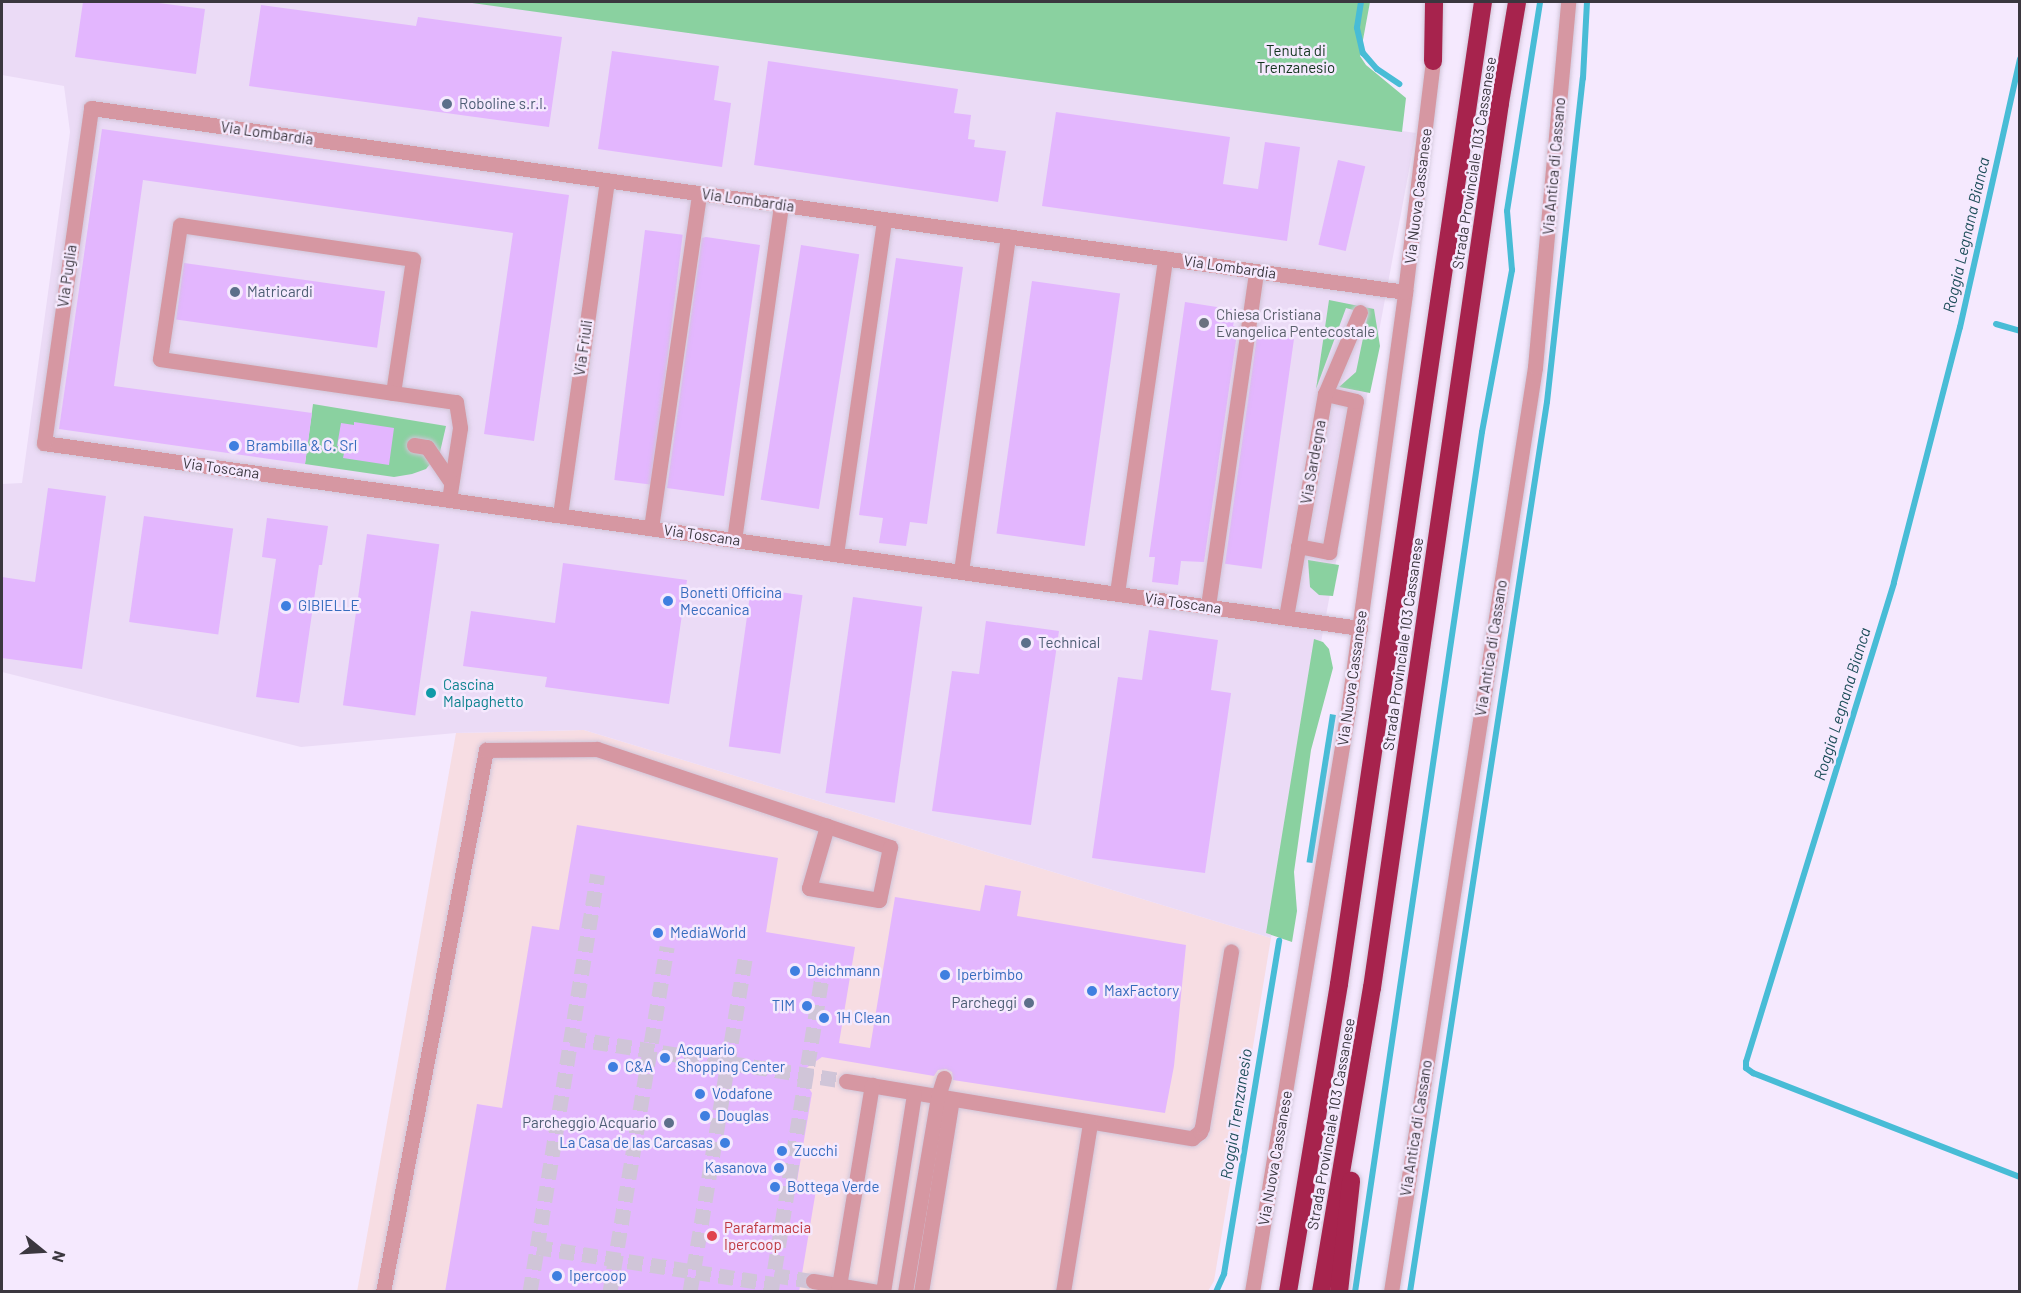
<!DOCTYPE html>
<style>
body{margin:0}
#map{position:relative;width:2021px;height:1293px;overflow:hidden;background:#f5e9fe;font-family:Barlow,sans-serif}
div>[style]{position:absolute}
[style*='--x']{left:calc(var(--x)*1px);top:calc(var(--y)*1px);width:calc(var(--w)*1px);rotate:calc(var(--a)*1deg)}
.commercial>*{inset:0;background:#f7dde3}
.built>*{inset:0;background:#ebdbf6}
.green>*{inset:0;background:#8ad1a0}
.water>*{inset:0;background:#48bcd6;transform-origin:0 0}
.stream>*{height:6px;margin:-3px;padding:0 3px;transform-origin:3px;border-radius:3px;background:#48bcd6}
.building>*{inset:0;background:#e3b6fe;transform-origin:0 0}
.minor-tunnel>*{height:15px;margin-top:-7.5px;transform-origin:0;background:repeating-linear-gradient(90deg,#d0c5d8 0 15px,transparent 0 23px)}
.roads{filter:drop-shadow(0 0 2px #d0c5d8) drop-shadow(0 0 2px #d0c5d8)}
.minor>*{height:15px;margin:-7.5px;padding:0 7.5px;transform-origin:7.5px;border-radius:7.5px;background:#d697a2}
.highway>*{height:18px;margin:-9px;padding:0 9px;transform-origin:9px;border-radius:9px;background:#a7234d}
.dots>*{width:16px;height:16px;translate:-50% -50%;box-sizing:border-box;border:3px solid #f5e9fe;border-radius:50%}
span{translate:-50% -50%;white-space:nowrap;text-align:center;line-height:1.15;-webkit-text-stroke:5px #f5e9fe;paint-order:stroke}
.park-label{font-size:15px;color:#12341e}
.service-label{font-size:15px;color:#4e5e75}
.left{translate:0 -50%;text-align:left}
.right{translate:-100% -50%;text-align:right}
.street-label{font-size:15px;color:#3b373f}
.worship-label{font-size:15px;color:#5b616d}
.shop-label{font-size:15px;color:#366cbe}
.culture-label{font-size:15px;color:#0d838f}
.health-label{font-size:15px;color:#be3a42}
.water-label{font-size:16px;color:#1c4d59;font-style:italic}
.frame{position:absolute;inset:0;border:3px solid #3b373f;pointer-events:none}
.north{position:absolute;left:12px;top:1221px;width:60px;height:60px;-webkit-text-stroke:4px #f5e9fe;paint-order:stroke;rotate:108deg;font-size:16px;font-weight:700;line-height:24px;text-align:center;color:#3b373f}
.north::after{content:'';display:block;margin:auto;width:21px;height:27px;background:#3b373f;clip-path:polygon(50% 0,100% 100%,50% 72%,0 100%)}
</style>
<div id="map">
<div class="commercial">
<div style="clip-path:polygon(584px 730px,1271px 938px,1214px 1281px,1208px 1291px,357px 1292px,456px 733px)"></div>
</div>
<div class="built">
<div style="clip-path:polygon(2px 2px,479px 2px,1416px 133px,1322px 637px,1271px 938px,584px 730px,456px 733px,301px 747px,2px 672px,2px 484px,22px 483px,70px 132px,64px 86px,2px 75px)"></div>
</div>
<div class="green">
<div style="clip-path:polygon(465px 2px,1370px 2px,1360px 56px,1366px 65px,1406px 98px,1402px 132px)"></div>
<div style="clip-path:polygon(1329px 300px,1374px 309px,1380px 346px,1370px 393px,1339px 387px,1356px 372px,1368px 314px,1346px 308px,1316px 389px)"></div>
<div style="clip-path:polygon(313px 404px,446px 426px,440px 452px,426px 469px,412px 474px,394px 477px,305px 464px)"></div>
<div style="clip-path:polygon(1308px 560px,1339px 565px,1333px 596px,1319px 595px,1310px 587px)"></div>
<div style="clip-path:polygon(1314px 639px,1323px 642px,1329px 649px,1333px 668px,1311px 750px,1294px 872px,1297px 911px,1292px 942px,1266px 933px)"></div>
</div>
<div class="water">
<div style="left:1330px;top:714px;width:6px;height:150px;rotate:9deg"></div>
</div>
<div class="stream">
<div style="--x:1361;--y:2;--w:26;--a:99"></div>
<div style="--x:1357;--y:28;--w:26;--a:77"></div>
<div style="--x:1363;--y:53;--w:21;--a:49"></div>
<div style="--x:1377;--y:69;--w:27;--a:34"></div>
<div style="--x:2020;--y:59;--w:275;--a:102.6"></div>
<div style="--x:1960;--y:327;--w:264;--a:104.5"></div>
<div style="--x:1894;--y:583;--w:501;--a:107.17"></div>
<div style="--x:1746;--y:1062;--w:6;--a:90"></div>
<div style="--x:1746;--y:1068;--w:9;--a:36"></div>
<div style="--x:1753;--y:1073;--w:287;--a:21.3"></div>
<div style="--x:1996;--y:324;--w:25;--a:16"></div>
<div style="--x:1216;--y:1292;--w:20;--a:-66"></div>
<div style="--x:1224;--y:1274;--w:338;--a:-80.6"></div>
<div style="--x:1355;--y:1292;--w:869;--a:-81.6"></div>
<div style="--x:1482;--y:432;--w:165;--a:-79.5"></div>
<div style="--x:1512;--y:270;--w:59;--a:-94.8"></div>
<div style="--x:1507;--y:211;--w:212;--a:-81"></div>
<div style="--x:1410;--y:1292;--w:900;--a:-81.25"></div>
<div style="--x:1547;--y:402;--w:326;--a:-83.7"></div>
<div style="--x:1583;--y:78;--w:76;--a:-87"></div>
</div>
<div class="building">
<div style="clip-path:polygon(83px 2px,151px 2px,205px 9px,196px 74px,75px 57px)"></div>
<div style="clip-path:polygon(261px 5px,416px 26px,418px 17px,562px 37px,549px 127px,249px 86px)"></div>
<div style="clip-path:polygon(612px 51px,719px 66px,714px 100px,731px 103px,722px 167px,598px 149px)"></div>
<div style="clip-path:polygon(768px 61px,958px 89px,954px 113px,971px 115px,968px 139px,975px 140px,974px 147px,1006px 151px,998px 202px,754px 165px)"></div>
<div style="clip-path:polygon(1056px 112px,1230px 137px,1223px 184px,1258px 189px,1265px 142px,1300px 147px,1287px 241px,1042px 206px)"></div>
<div style="clip-path:polygon(102px 129px,569px 195px,534px 441px,484px 434px,513px 233px,143px 180px,114px 386px,312px 413px,305px 464px,59px 429px)"></div>
<div style="left:1338px;top:160px;width:28px;height:87px;rotate:13deg"></div>
<div style="left:645px;top:230px;width:38px;height:252px;rotate:7deg"></div>
<div style="clip-path:polygon(706px 237px,760px 245px,724px 496px,667px 488px,702px 238px)"></div>
<div style="left:801px;top:245px;width:59px;height:258px;rotate:9deg"></div>
<div style="clip-path:polygon(896px 258px,963px 267px,927px 524px,910px 522px,906px 546px,879px 543px,883px 518px,859px 515px)"></div>
<div style="left:184px;top:263px;width:203px;height:57px;rotate:8deg"></div>
<div style="left:1032px;top:281px;width:89px;height:255px;rotate:8deg"></div>
<div style="clip-path:polygon(1185px 302px,1236px 310px,1233px 326px,1238px 327px,1204px 562px,1181px 561px,1178px 585px,1152px 582px,1155px 557px,1149px 557px)"></div>
<div style="left:1258px;top:329px;width:37px;height:237px;rotate:8deg"></div>
<div style="clip-path:polygon(354px 422px,394px 428px,389px 465px,343px 458px,345px 448px,337px 446px,341px 423px,354px 425px)"></div>
<div style="clip-path:polygon(48px 488px,106px 496px,82px 669px,2px 658px,2px 577px,35px 582px)"></div>
<div style="left:144px;top:516px;width:90px;height:107px;rotate:8deg"></div>
<div style="clip-path:polygon(267px 518px,328px 526px,322px 565px,319px 565px,299px 703px,256px 697px,276px 559px,262px 557px)"></div>
<div style="left:367px;top:534px;width:73px;height:173px;rotate:8deg"></div>
<div style="clip-path:polygon(563px 563px,687px 580px,669px 704px,545px 687px,547px 677px,463px 666px,471px 611px,555px 623px)"></div>
<div style="left:751px;top:588px;width:52px;height:160px;rotate:8deg"></div>
<div style="left:853px;top:597px;width:70px;height:198px;rotate:8deg"></div>
<div style="clip-path:polygon(986px 621px,1059px 631px,1031px 825px,932px 811px,952px 671px,979px 674px)"></div>
<div style="clip-path:polygon(1149px 630px,1218px 640px,1211px 690px,1231px 693px,1205px 873px,1092px 858px,1118px 677px,1142px 680px)"></div>
<div style="clip-path:polygon(577px 825px,778px 858px,766px 932px,855px 947px,839px 1043px,870px 1048px,895px 897px,980px 911px,985px 885px,1021px 891px,1017px 916px,1186px 945px,1174px 1066px,1165px 1113px,953px 1080px,952px 1072px,946px 1069px,938px 1070px,934px 1076px,822px 1057px,799px 1073px,812px 1093px,797px 1181px,817px 1184px,799px 1292px,445px 1292px,477px 1104px,502px 1108px,532px 926px,559px 930px)"></div>
</div>
<div class="minor-tunnel">
<div style="--x:571;--y:1038;--w:278;--a:8.9"></div>
<div style="--x:537;--y:1247;--w:239;--a:8.9"></div>
<div style="--x:774;--y:1275;--w:39;--a:9"></div>
<div style="--x:530;--y:1292;--w:423;--a:-80.8"></div>
<div style="--x:610;--y:1292;--w:350;--a:-80.6"></div>
<div style="--x:690;--y:1292;--w:337;--a:-80.6"></div>
<div style="--x:771;--y:1292;--w:324;--a:-80.8"></div>
</div>
<div class="roads">
<div class="minor">
<div style="--x:393;--y:393;--w:135;--a:-81.5"></div>
<div style="--x:413;--y:259;--w:235;--a:-171.7"></div>
<div style="--x:180;--y:225;--w:135;--a:98.5"></div>
<div style="--x:160;--y:359;--w:299;--a:8.3"></div>
<div style="--x:456;--y:402;--w:26;--a:81"></div>
<div style="--x:460;--y:428;--w:73;--a:98.7"></div>
<div style="--x:414;--y:445;--w:13;--a:9"></div>
<div style="--x:427;--y:447;--w:42;--a:55.6"></div>
<div style="--x:560;--y:515;--w:338;--a:-82"></div>
<div style="--x:651;--y:528;--w:338;--a:-81.8"></div>
<div style="--x:734;--y:540;--w:338;--a:-82"></div>
<div style="--x:1298;--y:546;--w:32;--a:11"></div>
<div style="--x:1329;--y:552;--w:153;--a:-79.9"></div>
<div style="--x:1356;--y:401;--w:32;--a:-167"></div>
<div style="--x:836;--y:554;--w:338;--a:-81.8"></div>
<div style="--x:961;--y:571;--w:338;--a:-82"></div>
<div style="--x:1117;--y:593;--w:338;--a:-81.8"></div>
<div style="--x:1208;--y:606;--w:338;--a:-81.8"></div>
<div style="--x:1286;--y:617;--w:226;--a:-80.1"></div>
<div style="--x:1325;--y:394;--w:89;--a:-66.9"></div>
<div style="--x:1360;--y:628;--w:1329;--a:-172"></div>
<div style="--x:44;--y:443;--w:338;--a:-82"></div>
<div style="--x:91;--y:108;--w:1327;--a:7.97"></div>
<div style="--x:846;--y:1081;--w:351;--a:9.4"></div>
<div style="--x:1192;--y:1138;--w:10;--a:-37"></div>
<div style="--x:1200;--y:1132;--w:5;--a:-68"></div>
<div style="--x:1202;--y:1127;--w:178;--a:-80.6"></div>
<div style="--x:813;--y:1281;--w:67;--a:9.5"></div>
<div style="--x:383;--y:1292;--w:552;--a:-79.24"></div>
<div style="--x:486;--y:750;--w:111;--a:-0.5"></div>
<div style="--x:597;--y:749;--w:309;--a:18.5"></div>
<div style="--x:890;--y:847;--w:54;--a:101.7"></div>
<div style="--x:879;--y:900;--w:71;--a:-170.3"></div>
<div style="--x:809;--y:888;--w:65;--a:-73.8"></div>
<div style="--x:838;--y:1292;--w:210;--a:-80.7"></div>
<div style="--x:883;--y:1292;--w:201;--a:-81.1"></div>
<div style="--x:905;--y:1292;--w:199;--a:-80.4"></div>
<div style="--x:938;--y:1096;--w:19;--a:-72"></div>
<div style="--x:921;--y:1292;--w:195;--a:-80.9"></div>
<div style="--x:1063;--y:1292;--w:171;--a:-80.9"></div>
<div style="--x:1252;--y:1292;--w:590;--a:-80.63"></div>
<div style="--x:1348;--y:710;--w:422;--a:-82.2"></div>
<div style="--x:1405;--y:292;--w:233;--a:-83.1"></div>
<div style="--x:1391;--y:1292;--w:936;--a:-81.15"></div>
<div style="--x:1535;--y:367;--w:366;--a:-84.8"></div>
</div>
<div class="highway">
<div style="--x:1433;--y:61;--w:59;--a:-89"></div>
<div style="--x:1288;--y:1292;--w:312;--a:-80.6"></div>
<div style="--x:1339;--y:984;--w:993;--a:-81.66"></div>
<div style="--x:1321;--y:1292;--w:308;--a:-80.5"></div>
<div style="--x:1372;--y:988;--w:894;--a:-81.77"></div>
<div style="--x:1500;--y:103;--w:102;--a:-80.4"></div>
<div style="--x:1339;--y:1292;--w:112;--a:-83.8"></div>
</div>
</div>
<div class="dots">
<div style="left:447px;top:104px;background:#5c6f8a"></div>
<div style="left:235px;top:292px;background:#5c6f8a"></div>
<div style="left:1204px;top:323px;background:#6b7280"></div>
<div style="left:234px;top:446px;background:#3f7fe0"></div>
<div style="left:668px;top:601px;background:#3f7fe0"></div>
<div style="left:286px;top:606px;background:#3f7fe0"></div>
<div style="left:1026px;top:643px;background:#5c6f8a"></div>
<div style="left:431px;top:693px;background:#0f9aa8"></div>
<div style="left:658px;top:933px;background:#3f7fe0"></div>
<div style="left:795px;top:971px;background:#3f7fe0"></div>
<div style="left:945px;top:975px;background:#3f7fe0"></div>
<div style="left:1092px;top:991px;background:#3f7fe0"></div>
<div style="left:1029px;top:1003px;background:#5c6f8a"></div>
<div style="left:807px;top:1006px;background:#3f7fe0"></div>
<div style="left:824px;top:1018px;background:#3f7fe0"></div>
<div style="left:665px;top:1058px;background:#3f7fe0"></div>
<div style="left:613px;top:1067px;background:#3f7fe0"></div>
<div style="left:700px;top:1094px;background:#3f7fe0"></div>
<div style="left:705px;top:1116px;background:#3f7fe0"></div>
<div style="left:669px;top:1123px;background:#5c6f8a"></div>
<div style="left:725px;top:1143px;background:#3f7fe0"></div>
<div style="left:782px;top:1151px;background:#3f7fe0"></div>
<div style="left:779px;top:1168px;background:#3f7fe0"></div>
<div style="left:775px;top:1187px;background:#3f7fe0"></div>
<div style="left:712px;top:1236px;background:#e0444e"></div>
<div style="left:557px;top:1276px;background:#3f7fe0"></div>
</div>
<div class="park-label">
<span style="left:1296px;top:59px">Tenuta di<br>Trenzanesio</span>
</div>
<div class="service-label">
<span class="left" style="left:459px;top:104px">Roboline s.r.l.</span>
<span class="left" style="left:247px;top:292px">Matricardi</span>
<span class="left" style="left:1038px;top:643px">Technical</span>
<span class="right" style="left:1017px;top:1003px">Parcheggi</span>
<span class="right" style="left:657px;top:1123px">Parcheggio Acquario</span>
</div>
<div class="street-label">
<span style="left:267px;top:133px;rotate:8deg">Via Lombardia</span>
<span style="left:1474px;top:163px;rotate:-81deg">Strada Provinciale 103 Cassanese</span>
<span style="left:1554px;top:166px;rotate:-85deg">Via Antica di Cassano</span>
<span style="left:1418px;top:196px;rotate:-83deg">Via Nuova Cassanese</span>
<span style="left:748px;top:200px;rotate:8deg">Via Lombardia</span>
<span style="left:1230px;top:267px;rotate:8deg">Via Lombardia</span>
<span style="left:67px;top:276px;rotate:-82deg">Via Puglia</span>
<span style="left:583px;top:348px;rotate:-82deg">Via Friuli</span>
<span style="left:1313px;top:462px;rotate:-80deg">Via Sardegna</span>
<span style="left:221px;top:468px;rotate:8deg">Via Toscana</span>
<span style="left:702px;top:535px;rotate:8deg">Via Toscana</span>
<span style="left:1183px;top:603px;rotate:8deg">Via Toscana</span>
<span style="left:1403px;top:644px;rotate:-82deg">Strada Provinciale 103 Cassanese</span>
<span style="left:1491px;top:648px;rotate:-81deg">Via Antica di Cassano</span>
<span style="left:1352px;top:678px;rotate:-82deg">Via Nuova Cassanese</span>
<span style="left:1331px;top:1124px;rotate:-80deg">Strada Provinciale 103 Cassanese</span>
<span style="left:1416px;top:1128px;rotate:-81deg">Via Antica di Cassano</span>
<span style="left:1275px;top:1158px;rotate:-80deg">Via Nuova Cassanese</span>
</div>
<div class="worship-label">
<span class="left" style="left:1216px;top:323px">Chiesa Cristiana<br>Evangelica Pentecostale</span>
</div>
<div class="shop-label">
<span class="left" style="left:246px;top:446px">Brambilla &amp; C. Srl</span>
<span class="left" style="left:680px;top:601px">Bonetti Officina<br>Meccanica</span>
<span class="left" style="left:298px;top:606px">GIBIELLE</span>
<span class="left" style="left:670px;top:933px">MediaWorld</span>
<span class="left" style="left:807px;top:971px">Deichmann</span>
<span class="left" style="left:957px;top:975px">Iperbimbo</span>
<span class="left" style="left:1104px;top:991px">MaxFactory</span>
<span class="right" style="left:795px;top:1006px">TIM</span>
<span class="left" style="left:836px;top:1018px">1H Clean</span>
<span class="left" style="left:677px;top:1058px">Acquario<br>Shopping Center</span>
<span class="left" style="left:625px;top:1067px">C&amp;A</span>
<span class="left" style="left:712px;top:1094px">Vodafone</span>
<span class="left" style="left:717px;top:1116px">Douglas</span>
<span class="right" style="left:713px;top:1143px">La Casa de las Carcasas</span>
<span class="left" style="left:794px;top:1151px">Zucchi</span>
<span class="right" style="left:767px;top:1168px">Kasanova</span>
<span class="left" style="left:787px;top:1187px">Bottega Verde</span>
<span class="left" style="left:569px;top:1276px">Ipercoop</span>
</div>
<div class="culture-label">
<span class="left" style="left:443px;top:693px">Cascina<br>Malpaghetto</span>
</div>
<div class="health-label">
<span class="left" style="left:724px;top:1236px">Parafarmacia<br>Ipercoop</span>
</div>
<div class="water-label">
<span style="left:1966px;top:235px;rotate:-77deg">Roggia Legnana Bianca</span>
<span style="left:1842px;top:704px;rotate:-73deg">Roggia Legnana Bianca</span>
<span style="left:1236px;top:1114px;rotate:-81deg">Roggia Trenzanesio</span>
</div>
<div class="frame"></div>
<div class="north">N</div>
</div>
